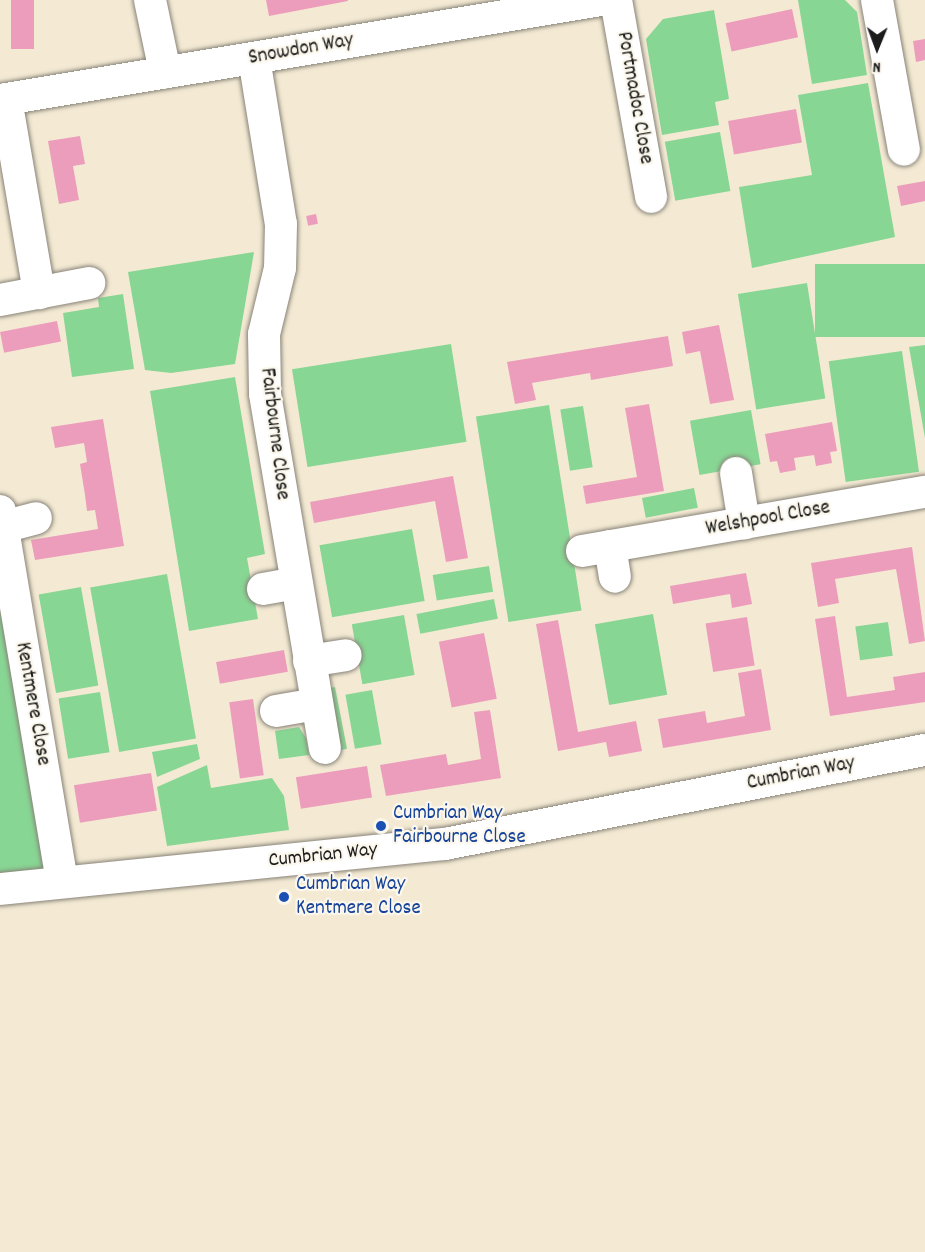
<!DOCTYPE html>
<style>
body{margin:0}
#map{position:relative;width:925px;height:1252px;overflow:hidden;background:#f4ead4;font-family:Dekko,sans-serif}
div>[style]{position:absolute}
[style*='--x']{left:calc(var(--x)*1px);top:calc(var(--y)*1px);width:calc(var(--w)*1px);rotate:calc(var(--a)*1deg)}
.green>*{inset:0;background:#88d694;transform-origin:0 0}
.building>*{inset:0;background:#ec9dbb;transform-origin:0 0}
.roads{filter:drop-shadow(0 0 2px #888378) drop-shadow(0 0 2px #888378)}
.minor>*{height:32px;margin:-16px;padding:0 16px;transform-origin:16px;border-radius:16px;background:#fff}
.dots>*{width:16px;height:16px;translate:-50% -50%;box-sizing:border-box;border:3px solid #fbf7ec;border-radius:50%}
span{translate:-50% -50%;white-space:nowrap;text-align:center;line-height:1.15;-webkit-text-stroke:4.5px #fbf7ec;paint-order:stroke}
.street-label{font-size:21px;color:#1c1c1c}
.transit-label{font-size:21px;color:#164399}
.left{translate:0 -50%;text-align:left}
.north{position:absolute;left:847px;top:18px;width:60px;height:60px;-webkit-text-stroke:4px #fbf7ec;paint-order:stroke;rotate:181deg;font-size:16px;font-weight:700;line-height:24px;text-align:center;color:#1c1c1c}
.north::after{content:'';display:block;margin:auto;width:21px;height:27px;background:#1c1c1c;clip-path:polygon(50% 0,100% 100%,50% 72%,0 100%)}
</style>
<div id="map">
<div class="green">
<div style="clip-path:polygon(798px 0,845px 0,857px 12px,867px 75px,812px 84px)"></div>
<div style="clip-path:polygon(714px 10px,729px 99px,715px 102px,719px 125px,662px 135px,646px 39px,663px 19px)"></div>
<div style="clip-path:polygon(868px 83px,895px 237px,752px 268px,739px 187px,812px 175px,798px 95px)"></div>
<div style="left:720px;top:132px;width:60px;height:56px;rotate:80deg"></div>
<div style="clip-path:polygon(254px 252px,235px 364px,171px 373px,145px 370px,128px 272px)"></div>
<div style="left:925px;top:264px;width:73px;height:110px;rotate:90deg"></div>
<div style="left:807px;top:283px;width:117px;height:70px;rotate:81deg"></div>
<div style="clip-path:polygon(123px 294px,134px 369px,72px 377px,63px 313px,99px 307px,98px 298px)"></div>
<div style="left:451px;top:344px;width:99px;height:161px;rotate:81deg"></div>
<div style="clip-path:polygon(925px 345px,925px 438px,909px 347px)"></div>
<div style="left:902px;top:351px;width:122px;height:74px;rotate:82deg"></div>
<div style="clip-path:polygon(235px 377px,265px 554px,247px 558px,258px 619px,189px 631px,150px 391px)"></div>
<div style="left:549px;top:405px;width:208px;height:74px;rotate:81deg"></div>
<div style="left:583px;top:406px;width:62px;height:23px;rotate:81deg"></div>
<div style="left:751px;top:410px;width:55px;height:62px;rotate:80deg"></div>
<div style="left:694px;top:488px;width:20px;height:53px;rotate:79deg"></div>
<div style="left:412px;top:529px;width:73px;height:94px;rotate:80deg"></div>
<div style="left:489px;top:566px;width:26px;height:57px;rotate:81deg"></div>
<div style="left:167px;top:574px;width:167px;height:78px;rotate:80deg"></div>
<div style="left:81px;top:587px;width:100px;height:43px;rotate:80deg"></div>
<div style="left:494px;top:599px;width:20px;height:79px;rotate:79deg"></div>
<div style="clip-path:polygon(0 610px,46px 875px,0 878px)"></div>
<div style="left:653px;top:614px;width:82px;height:59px;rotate:80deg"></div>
<div style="left:404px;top:615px;width:61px;height:53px;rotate:80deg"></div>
<div style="left:888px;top:622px;width:34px;height:33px;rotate:82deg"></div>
<div style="left:335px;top:687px;width:63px;height:10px;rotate:79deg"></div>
<div style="left:372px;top:690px;width:55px;height:27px;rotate:80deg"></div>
<div style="left:100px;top:692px;width:61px;height:42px;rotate:81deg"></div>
<div style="clip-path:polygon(299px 727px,306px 738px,309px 755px,279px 759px,275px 731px)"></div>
<div style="clip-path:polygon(197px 744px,200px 759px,157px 777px,152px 752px)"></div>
<div style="clip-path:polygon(207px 765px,211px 788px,272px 778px,284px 796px,289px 830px,167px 846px,157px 787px)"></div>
</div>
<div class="building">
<div style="left:11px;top:0;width:23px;height:49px"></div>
<div style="clip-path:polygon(266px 0,348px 0,348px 1px,269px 16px)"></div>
<div style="left:792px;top:9px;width:29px;height:68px;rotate:78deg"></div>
<div style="clip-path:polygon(925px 39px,925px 60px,916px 62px,913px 41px)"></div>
<div style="left:796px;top:109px;width:34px;height:69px;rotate:80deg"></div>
<div style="clip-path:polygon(80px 136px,85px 164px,73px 166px,79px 200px,59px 204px,48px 141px)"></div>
<div style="clip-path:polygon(925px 181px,925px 201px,901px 206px,897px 186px)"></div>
<div style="left:316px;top:214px;width:10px;height:10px;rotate:79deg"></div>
<div style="left:57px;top:321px;width:21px;height:58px;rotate:79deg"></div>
<div style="clip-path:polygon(719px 325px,734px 400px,710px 404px,700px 351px,686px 354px,682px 332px)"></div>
<div style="clip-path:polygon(668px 336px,673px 366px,591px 380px,590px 373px,532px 383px,536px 400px,515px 404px,507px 362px)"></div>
<div style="clip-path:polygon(649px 404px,664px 491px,586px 504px,583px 486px,637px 477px,625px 408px)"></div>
<div style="clip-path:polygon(103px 419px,124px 546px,35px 560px,31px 540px,98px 529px,95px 510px,87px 511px,85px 495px,80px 464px,87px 462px,84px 443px,55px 448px,51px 427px)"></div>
<div style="clip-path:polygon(832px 422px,837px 451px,830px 452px,832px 463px,816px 466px,814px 455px,794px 458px,796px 470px,780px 473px,777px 461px,770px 462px,765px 434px)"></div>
<div style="clip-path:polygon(453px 476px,468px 558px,446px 562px,435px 501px,314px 523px,310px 502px)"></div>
<div style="clip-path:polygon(912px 547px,925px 641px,909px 644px,896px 569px,835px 579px,839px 603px,818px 607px,811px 563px)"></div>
<div style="clip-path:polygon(746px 573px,752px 604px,732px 608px,730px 594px,673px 604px,670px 586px)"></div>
<div style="clip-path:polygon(835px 616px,847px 697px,895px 690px,893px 677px,925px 672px,925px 702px,830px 716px,815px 619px)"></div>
<div style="left:747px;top:617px;width:49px;height:42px;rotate:81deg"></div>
<div style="clip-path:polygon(558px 620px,578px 732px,636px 721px,642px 751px,609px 757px,606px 742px,558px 751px,536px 624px)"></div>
<div style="left:484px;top:633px;width:67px;height:46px;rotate:79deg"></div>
<div style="left:284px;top:650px;width:22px;height:69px;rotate:80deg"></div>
<div style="clip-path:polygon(761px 669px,771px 730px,663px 748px,658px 719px,705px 711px,707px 723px,745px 716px,738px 673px)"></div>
<div style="left:253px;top:699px;width:77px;height:24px;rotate:82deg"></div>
<div style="clip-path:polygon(490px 710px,501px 778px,386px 796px,380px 765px,446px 754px,448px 765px,481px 759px,474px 712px)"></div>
<div style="left:367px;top:766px;width:32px;height:72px;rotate:81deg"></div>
<div style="left:151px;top:773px;width:38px;height:78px;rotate:81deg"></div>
</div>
<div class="roads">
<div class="minor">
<div style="--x:150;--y:0;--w:74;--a:78.2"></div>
<div style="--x:616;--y:0;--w:200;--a:79.9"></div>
<div style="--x:877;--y:0;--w:152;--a:79.8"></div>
<div style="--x:254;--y:58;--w:168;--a:80.8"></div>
<div style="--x:281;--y:224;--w:44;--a:91.3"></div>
<div style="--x:280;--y:268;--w:68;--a:103.6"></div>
<div style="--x:264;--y:334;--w:60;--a:89"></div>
<div style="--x:265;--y:394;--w:359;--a:80.4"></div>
<div style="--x:6;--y:99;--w:197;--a:80.3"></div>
<div style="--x:0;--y:100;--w:609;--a:-9.45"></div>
<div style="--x:0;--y:300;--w:91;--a:-10.8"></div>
<div style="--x:736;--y:473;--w:51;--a:80.9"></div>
<div style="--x:0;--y:511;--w:375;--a:80.5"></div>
<div style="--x:3;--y:527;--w:34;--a:-15"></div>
<div style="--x:610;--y:546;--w:31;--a:81"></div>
<div style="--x:582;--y:551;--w:348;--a:-9.8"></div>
<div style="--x:263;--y:589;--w:34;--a:-10"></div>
<div style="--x:309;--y:661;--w:37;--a:-9"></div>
<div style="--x:276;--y:711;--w:41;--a:-9.9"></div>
<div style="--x:0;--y:889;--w:447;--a:-5.8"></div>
<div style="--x:445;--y:844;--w:489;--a:-11.1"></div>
</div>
</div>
<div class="dots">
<div style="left:381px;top:826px;background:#1a4fb4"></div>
<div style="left:284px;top:897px;background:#1a4fb4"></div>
</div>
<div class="street-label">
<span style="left:301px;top:50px;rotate:-10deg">Snowdon Way</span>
<span style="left:634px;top:98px;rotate:80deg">Portmadoc Close</span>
<span style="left:274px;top:434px;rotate:83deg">Fairbourne Close</span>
<span style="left:768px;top:519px;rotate:-10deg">Welshpool Close</span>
<span style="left:32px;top:704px;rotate:80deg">Kentmere Close</span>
<span style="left:801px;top:774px;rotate:-11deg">Cumbrian Way</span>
<span style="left:323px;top:856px;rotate:-6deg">Cumbrian Way</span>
</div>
<div class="transit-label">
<span class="left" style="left:393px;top:826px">Cumbrian Way<br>Fairbourne Close</span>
<span class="left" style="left:296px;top:897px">Cumbrian Way<br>Kentmere Close</span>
</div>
<div class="north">N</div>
</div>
